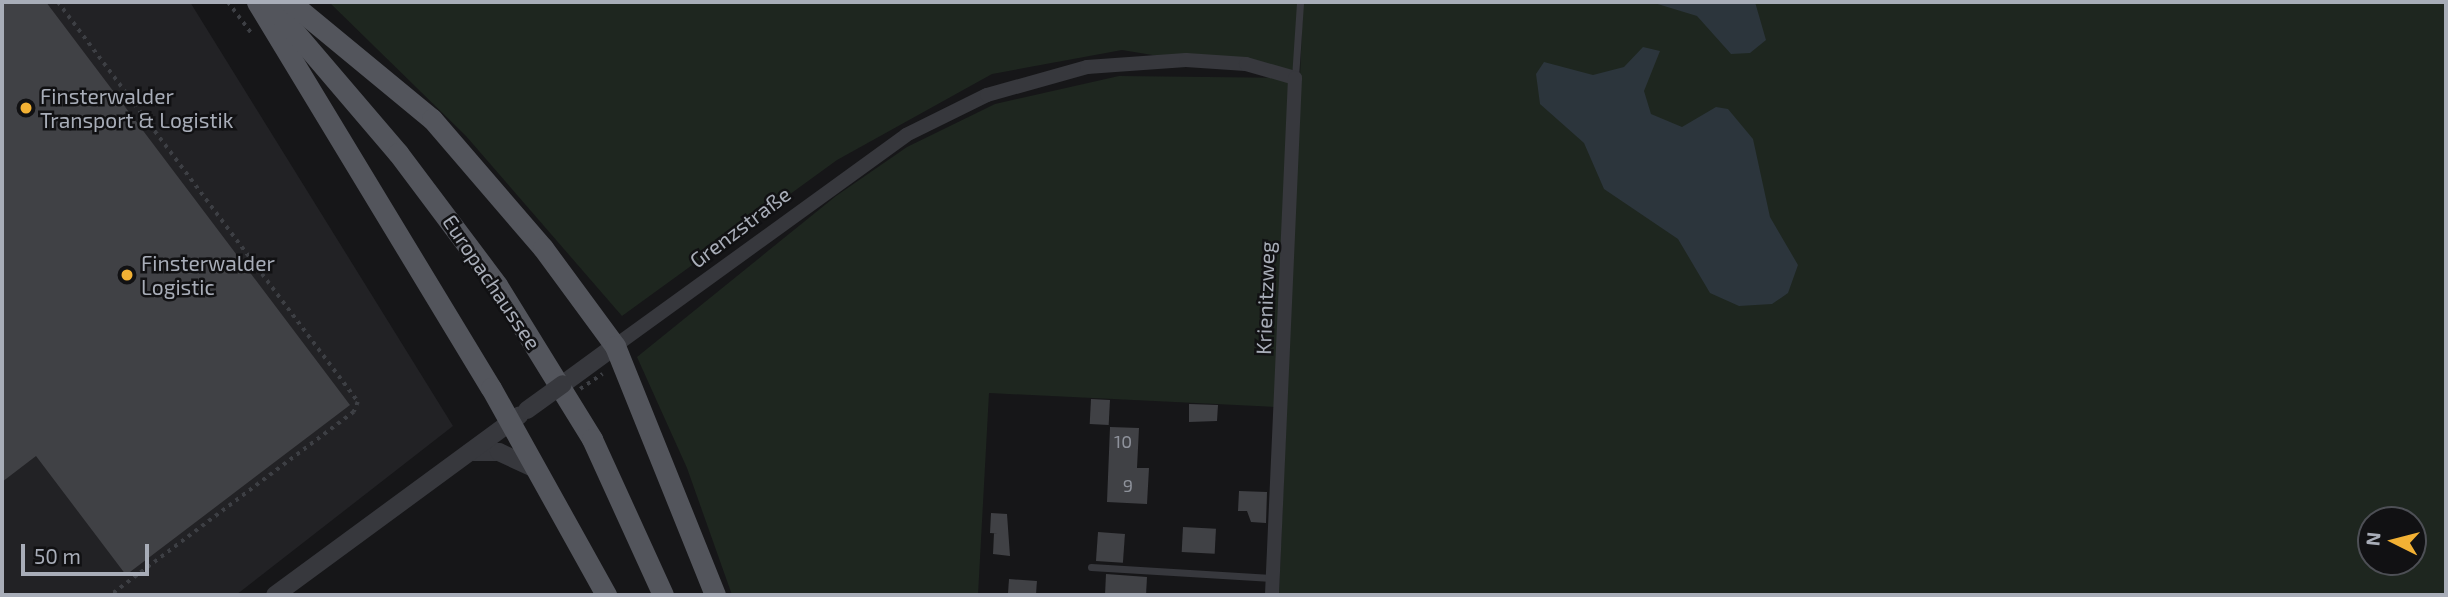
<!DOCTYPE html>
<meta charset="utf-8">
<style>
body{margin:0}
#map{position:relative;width:2448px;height:597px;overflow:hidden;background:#161618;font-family:"Exo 2",sans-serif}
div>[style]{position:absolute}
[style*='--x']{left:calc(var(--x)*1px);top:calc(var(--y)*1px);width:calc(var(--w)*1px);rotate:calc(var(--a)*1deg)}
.built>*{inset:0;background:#222225}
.green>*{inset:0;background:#1e261f}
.water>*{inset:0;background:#2c353c}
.building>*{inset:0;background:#404145;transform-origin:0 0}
.path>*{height:3.5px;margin-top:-1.75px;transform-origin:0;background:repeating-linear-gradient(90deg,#3d3f44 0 3.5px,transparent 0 8.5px)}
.service>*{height:7px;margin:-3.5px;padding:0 3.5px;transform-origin:3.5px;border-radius:3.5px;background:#37383d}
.minor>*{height:14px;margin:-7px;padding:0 7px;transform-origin:7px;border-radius:7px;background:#37383d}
.tertiary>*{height:18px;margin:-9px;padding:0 9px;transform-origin:9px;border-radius:9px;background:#37383d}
.primary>*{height:21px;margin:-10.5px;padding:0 10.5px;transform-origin:10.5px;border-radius:10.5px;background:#53555c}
.path-bridge>*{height:3.5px;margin-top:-1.75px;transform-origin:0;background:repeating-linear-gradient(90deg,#3d3f44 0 3.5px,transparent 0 8.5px)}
.tertiary-bridge>*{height:18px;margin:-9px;padding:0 9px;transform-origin:9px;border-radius:9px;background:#37383d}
.dots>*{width:19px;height:19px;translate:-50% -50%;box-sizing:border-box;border:4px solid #111113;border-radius:50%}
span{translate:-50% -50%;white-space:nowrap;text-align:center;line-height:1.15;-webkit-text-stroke:5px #111113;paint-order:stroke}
.number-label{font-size:18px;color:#8e929b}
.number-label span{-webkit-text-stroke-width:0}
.poi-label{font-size:21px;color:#a8adb8}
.left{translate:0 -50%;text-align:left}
.street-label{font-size:21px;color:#a8adb8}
.frame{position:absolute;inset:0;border:4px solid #a8adb8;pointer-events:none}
.north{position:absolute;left:2357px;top:506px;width:70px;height:70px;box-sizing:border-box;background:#111113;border:2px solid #4d4f55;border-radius:50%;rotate:276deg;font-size:19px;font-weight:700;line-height:28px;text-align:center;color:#a8adb8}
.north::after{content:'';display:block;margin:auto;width:24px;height:32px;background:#f2b134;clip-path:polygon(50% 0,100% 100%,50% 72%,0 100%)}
.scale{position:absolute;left:21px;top:544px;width:128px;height:32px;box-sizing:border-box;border:4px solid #a8adb8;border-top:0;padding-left:9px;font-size:21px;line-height:24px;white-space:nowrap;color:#a8adb8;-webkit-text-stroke:5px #111113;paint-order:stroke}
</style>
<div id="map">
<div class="built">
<div style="clip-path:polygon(2px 2px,190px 2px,453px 426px,236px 595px,2px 595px)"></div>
</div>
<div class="green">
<div style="clip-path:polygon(329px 2px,1300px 2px,1275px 407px,989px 393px,978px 595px,732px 595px,687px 468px,637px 357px,836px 196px,907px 147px,995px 104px,1119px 76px,1291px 78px,1122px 50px,992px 74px,837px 160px,622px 316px,466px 136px)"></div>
<div style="clip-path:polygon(evenodd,1303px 2px,2446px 2px,2446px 595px,1279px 595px,1303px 2px,2371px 520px,2413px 520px,2413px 562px,2371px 562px,2371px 520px)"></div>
</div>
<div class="water">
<div style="clip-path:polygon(1651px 2px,1755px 2px,1766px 40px,1750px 53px,1731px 54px,1697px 16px)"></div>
<div style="clip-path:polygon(1643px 47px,1660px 51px,1644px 91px,1651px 114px,1682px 127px,1716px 107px,1728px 109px,1753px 139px,1770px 217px,1798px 265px,1788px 293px,1772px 304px,1739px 306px,1710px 293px,1678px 239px,1604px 189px,1584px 143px,1540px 104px,1536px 74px,1544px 62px,1593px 75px,1624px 67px)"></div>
</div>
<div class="building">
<div style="clip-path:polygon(2px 2px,46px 2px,350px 405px,126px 575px,36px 456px,2px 482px)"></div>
<div style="left:1091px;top:399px;width:19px;height:25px;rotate:3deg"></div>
<div style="clip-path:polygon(1189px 404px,1218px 405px,1217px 421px,1189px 422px)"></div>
<div style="clip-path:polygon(1110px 427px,1139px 428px,1137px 468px,1149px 468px,1147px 504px,1107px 502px)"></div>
<div style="clip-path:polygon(1239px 491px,1267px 492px,1266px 523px,1251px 522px,1247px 511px,1238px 511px)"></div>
<div style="clip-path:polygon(991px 513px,1007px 514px,1010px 556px,993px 554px,994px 533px,1005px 534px,990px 533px)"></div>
<div style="left:1183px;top:527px;width:33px;height:25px;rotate:3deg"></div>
<div style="left:1098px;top:532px;width:27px;height:29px;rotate:4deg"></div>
<div style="clip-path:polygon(1106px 574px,1147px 577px,1146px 595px,1105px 595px)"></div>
<div style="left:1009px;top:579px;width:28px;height:16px;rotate:4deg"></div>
</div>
<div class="path">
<div style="--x:58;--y:2;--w:500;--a:53.1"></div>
<div style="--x:358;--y:402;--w:11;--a:112"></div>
<div style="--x:354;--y:412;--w:304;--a:143"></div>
<div style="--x:228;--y:2;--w:40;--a:53"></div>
</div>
<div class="service">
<div style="--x:1295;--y:78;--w:76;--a:-86.2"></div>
<div style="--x:1091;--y:567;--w:182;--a:3.5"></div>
</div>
<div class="minor">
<div style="--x:615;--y:346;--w:359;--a:-35.9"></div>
<div style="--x:906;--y:135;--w:90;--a:-26.3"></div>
<div style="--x:987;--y:95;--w:104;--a:-15.6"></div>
<div style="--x:1087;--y:67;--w:99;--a:-4"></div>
<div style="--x:1186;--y:60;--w:60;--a:3.8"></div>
<div style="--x:1246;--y:64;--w:51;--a:15.9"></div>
<div style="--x:1295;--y:78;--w:518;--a:92.55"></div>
</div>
<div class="tertiary">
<div style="--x:563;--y:384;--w:64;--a:-36.2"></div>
<div style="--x:470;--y:452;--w:29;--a:0"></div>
<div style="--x:499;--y:452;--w:40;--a:25"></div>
<div style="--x:275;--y:595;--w:303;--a:-36.3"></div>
</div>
<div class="primary">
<div style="--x:257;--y:2;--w:451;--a:58.8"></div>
<div style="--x:491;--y:388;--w:237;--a:60.9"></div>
<div style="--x:269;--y:2;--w:199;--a:49.5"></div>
<div style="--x:398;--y:153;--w:165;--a:53.1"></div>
<div style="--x:497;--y:285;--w:181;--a:58.3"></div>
<div style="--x:592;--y:439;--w:171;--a:65.5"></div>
<div style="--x:290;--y:2;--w:184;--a:39.5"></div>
<div style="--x:432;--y:119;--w:170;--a:49.3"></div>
<div style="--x:543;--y:248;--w:122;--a:53.7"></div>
<div style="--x:615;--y:346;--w:268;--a:68.1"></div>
</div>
<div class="path-bridge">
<div style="--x:580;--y:389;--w:27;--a:-34"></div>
</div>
<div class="tertiary-bridge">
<div style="--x:527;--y:410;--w:44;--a:-35.8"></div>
</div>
<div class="dots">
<div style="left:26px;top:108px;background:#f2b134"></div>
<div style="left:127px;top:275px;background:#f2b134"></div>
</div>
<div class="number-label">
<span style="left:1123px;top:441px">10</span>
<span style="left:1128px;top:485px">9</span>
</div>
<div class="poi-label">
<span class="left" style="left:40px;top:108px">Finsterwalder<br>Transport &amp; Logistik</span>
<span class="left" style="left:141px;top:275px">Finsterwalder<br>Logistic</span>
</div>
<div class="street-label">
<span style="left:740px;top:227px;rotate:-37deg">Grenzstraße</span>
<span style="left:492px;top:282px;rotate:56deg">Europachaussee</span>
<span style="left:1265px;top:298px;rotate:-88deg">Krienitzweg</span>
</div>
<div class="frame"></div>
<div class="north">N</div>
<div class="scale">50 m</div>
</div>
